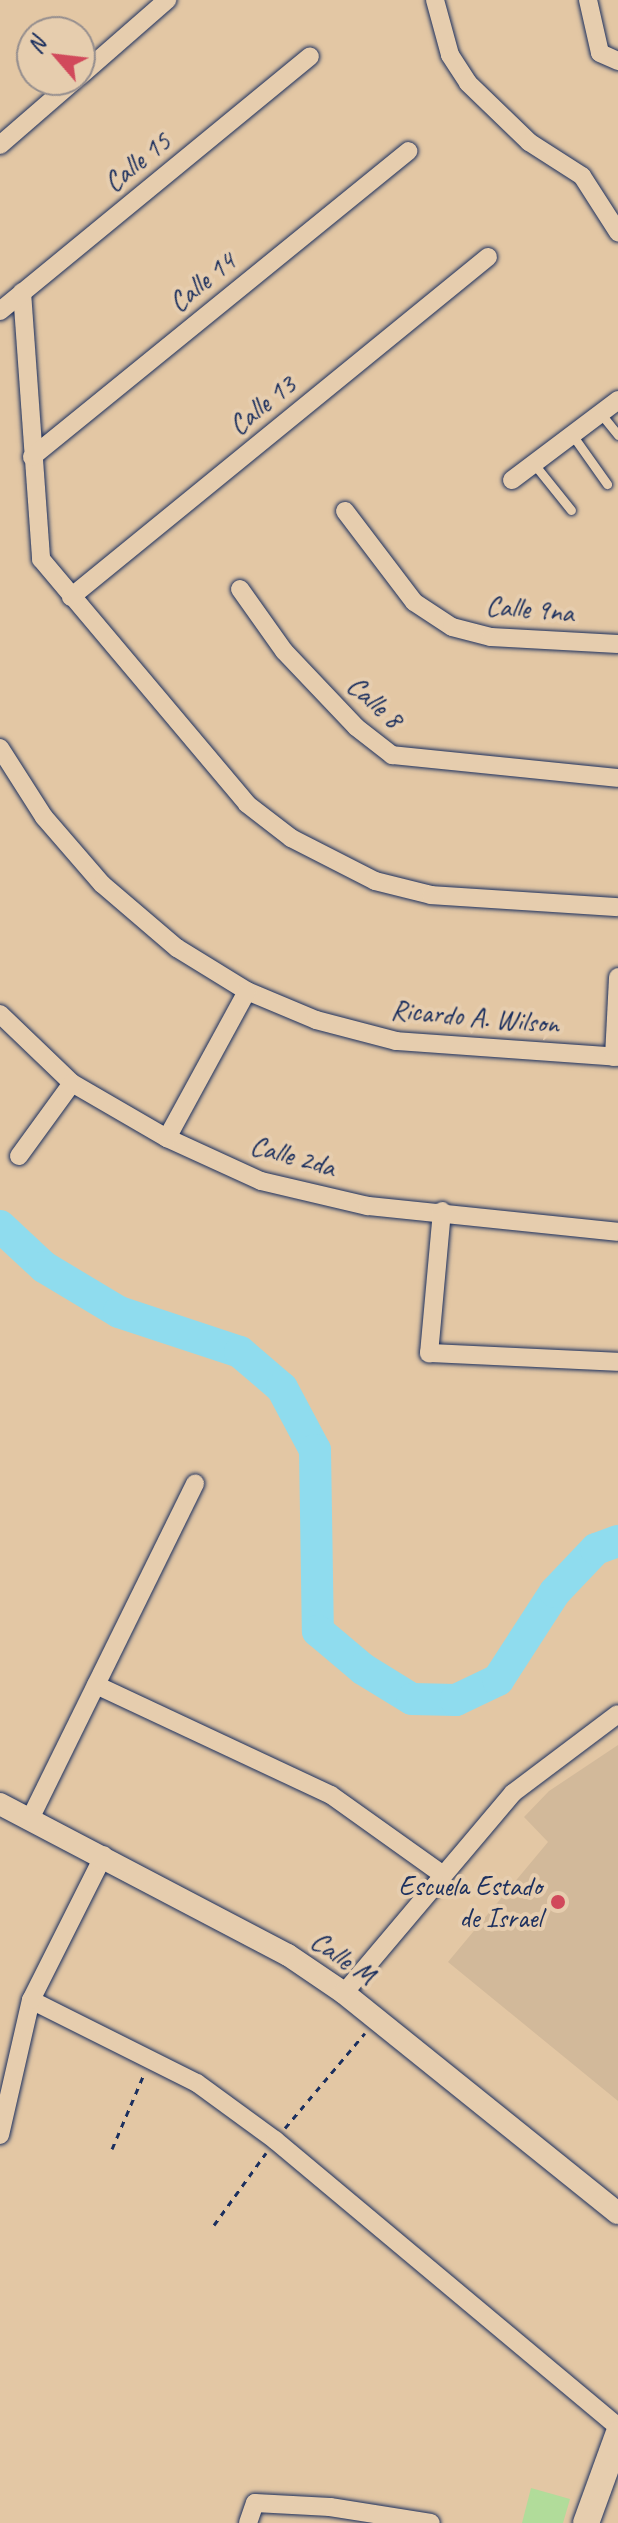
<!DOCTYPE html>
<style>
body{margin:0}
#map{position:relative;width:618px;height:2523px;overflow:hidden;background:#e3c7a4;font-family:Caveat,sans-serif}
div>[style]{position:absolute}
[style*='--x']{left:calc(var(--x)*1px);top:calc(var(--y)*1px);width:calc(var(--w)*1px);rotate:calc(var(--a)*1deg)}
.built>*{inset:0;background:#d2b99a}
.green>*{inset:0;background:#b1dc9a}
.river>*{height:32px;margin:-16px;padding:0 16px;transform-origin:16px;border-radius:16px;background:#8fdcee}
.path>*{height:3px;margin-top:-1.5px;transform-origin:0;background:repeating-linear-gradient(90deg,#1b2f5e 0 6px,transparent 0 12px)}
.roads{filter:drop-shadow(0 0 2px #1b2f5e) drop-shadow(0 0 2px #1b2f5e)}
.service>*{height:9px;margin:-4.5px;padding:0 4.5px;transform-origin:4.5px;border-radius:4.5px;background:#e6cdae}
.minor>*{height:18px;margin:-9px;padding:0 9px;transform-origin:9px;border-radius:9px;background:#e6cdae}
.tertiary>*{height:22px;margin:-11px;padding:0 11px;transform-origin:11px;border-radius:11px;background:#e6cdae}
.secondary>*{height:26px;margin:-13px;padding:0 13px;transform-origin:13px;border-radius:13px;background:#e6cdae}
.dots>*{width:22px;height:22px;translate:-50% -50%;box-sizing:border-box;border:4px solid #e6cdae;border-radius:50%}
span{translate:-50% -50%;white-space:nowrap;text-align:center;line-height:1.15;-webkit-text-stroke:8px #e6cdae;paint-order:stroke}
.street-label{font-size:28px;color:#1b2f5e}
.poi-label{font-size:28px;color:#1b2f5e}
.right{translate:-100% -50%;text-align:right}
.north{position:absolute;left:16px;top:16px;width:80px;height:80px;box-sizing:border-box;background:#e6cdae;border:2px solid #958e8e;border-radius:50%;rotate:298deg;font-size:22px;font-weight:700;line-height:32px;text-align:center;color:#1b2f5e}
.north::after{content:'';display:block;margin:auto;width:28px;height:36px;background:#d1495b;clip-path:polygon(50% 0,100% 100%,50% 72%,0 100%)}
</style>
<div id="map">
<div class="built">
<div style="clip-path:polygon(618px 1745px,618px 2101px,448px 1962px,548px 1842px,524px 1817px,549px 1791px)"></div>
</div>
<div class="green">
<div style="clip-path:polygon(531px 2488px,570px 2499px,563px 2523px,522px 2523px)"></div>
</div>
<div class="river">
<div style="--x:0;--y:1226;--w:60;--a:43"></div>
<div style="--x:44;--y:1267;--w:87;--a:31"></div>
<div style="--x:119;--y:1312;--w:127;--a:18.3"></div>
<div style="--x:240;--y:1352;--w:55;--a:40.6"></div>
<div style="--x:282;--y:1388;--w:70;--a:62"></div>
<div style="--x:315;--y:1450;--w:181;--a:89.1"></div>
<div style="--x:318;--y:1631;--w:59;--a:40.2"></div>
<div style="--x:363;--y:1669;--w:57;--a:31.5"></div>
<div style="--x:412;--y:1699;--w:44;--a:1.3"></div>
<div style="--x:456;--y:1700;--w:47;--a:-25.5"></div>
<div style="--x:498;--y:1680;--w:105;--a:-57.1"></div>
<div style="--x:555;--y:1592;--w:59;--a:-46.4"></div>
<div style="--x:596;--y:1549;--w:23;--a:-20"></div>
</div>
<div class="path">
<div style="--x:285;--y:2128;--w:124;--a:-49.9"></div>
<div style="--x:112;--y:2149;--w:82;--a:-66.9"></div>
<div style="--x:214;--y:2225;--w:89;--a:-54.2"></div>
</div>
<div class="roads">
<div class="service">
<div style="--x:601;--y:414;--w:27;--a:51"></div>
<div style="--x:573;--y:436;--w:59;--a:54.7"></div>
<div style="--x:534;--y:464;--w:59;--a:51.2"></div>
</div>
<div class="minor">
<div style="--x:435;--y:0;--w:57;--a:74.7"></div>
<div style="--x:450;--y:55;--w:33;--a:57"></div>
<div style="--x:468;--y:83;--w:85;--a:44"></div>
<div style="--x:529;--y:142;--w:63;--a:32.7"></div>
<div style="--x:582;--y:176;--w:67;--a:57.3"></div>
<div style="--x:588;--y:0;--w:54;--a:77.2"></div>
<div style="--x:600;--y:53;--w:20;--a:24"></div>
<div style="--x:80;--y:76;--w:116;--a:-41.1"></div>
<div style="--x:0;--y:145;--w:99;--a:-40.9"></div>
<div style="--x:22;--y:292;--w:268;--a:85.9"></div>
<div style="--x:41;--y:559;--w:320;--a:49.9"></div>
<div style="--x:247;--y:804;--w:56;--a:37.7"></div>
<div style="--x:291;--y:838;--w:94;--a:27.1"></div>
<div style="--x:375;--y:881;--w:58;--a:14"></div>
<div style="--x:431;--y:895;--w:187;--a:3.7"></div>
<div style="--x:0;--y:311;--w:401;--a:-39.4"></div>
<div style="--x:32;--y:457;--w:485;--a:-39.1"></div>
<div style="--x:512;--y:480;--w:133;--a:-37"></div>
<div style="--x:345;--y:511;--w:114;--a:52.8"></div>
<div style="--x:414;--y:602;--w:45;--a:33.3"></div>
<div style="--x:452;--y:627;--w:40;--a:14.4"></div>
<div style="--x:491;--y:637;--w:127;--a:3.2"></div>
<div style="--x:240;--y:589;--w:76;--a:54.6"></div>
<div style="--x:284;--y:651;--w:105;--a:46.5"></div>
<div style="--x:356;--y:727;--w:46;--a:37.9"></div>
<div style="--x:392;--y:755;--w:227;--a:5.8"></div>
<div style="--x:71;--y:597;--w:538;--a:-39.19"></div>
<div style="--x:0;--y:748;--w:82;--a:57.5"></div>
<div style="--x:44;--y:817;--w:89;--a:49.1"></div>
<div style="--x:102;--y:884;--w:99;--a:40.5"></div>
<div style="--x:177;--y:948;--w:82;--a:31.6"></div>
<div style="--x:247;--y:991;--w:75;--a:22.8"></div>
<div style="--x:316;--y:1020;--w:83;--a:14.7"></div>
<div style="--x:396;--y:1041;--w:223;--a:4.1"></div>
<div style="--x:0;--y:1014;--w:100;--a:43.8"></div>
<div style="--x:72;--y:1083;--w:110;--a:30.1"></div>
<div style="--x:167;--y:1138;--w:103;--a:24.6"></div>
<div style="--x:261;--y:1181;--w:110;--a:13.2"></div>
<div style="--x:368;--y:1206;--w:251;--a:5.9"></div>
<div style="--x:614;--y:1057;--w:80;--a:-87.1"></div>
<div style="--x:167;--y:1138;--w:167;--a:-61.4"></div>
<div style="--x:19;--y:1156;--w:90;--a:-54"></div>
<div style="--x:442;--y:1211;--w:143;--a:95.2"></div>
<div style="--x:429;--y:1353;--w:189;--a:2.7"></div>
<div style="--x:96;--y:1685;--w:259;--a:25.1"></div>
<div style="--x:331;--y:1795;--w:138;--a:35.5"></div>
<div style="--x:30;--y:1819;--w:374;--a:-63.8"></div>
<div style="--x:344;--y:1993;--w:262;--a:-49.8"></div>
<div style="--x:513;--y:1793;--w:131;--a:-37"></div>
<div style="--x:31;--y:2000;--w:186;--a:26.6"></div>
<div style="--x:197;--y:2083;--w:97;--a:36.2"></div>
<div style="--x:275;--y:2140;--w:447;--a:39.9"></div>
<div style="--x:0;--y:2135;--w:139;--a:-77.1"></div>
<div style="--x:31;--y:2000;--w:162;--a:-63.3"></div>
<div style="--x:248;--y:2523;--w:21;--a:-71"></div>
<div style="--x:255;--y:2503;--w:75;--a:3.1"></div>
<div style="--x:330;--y:2507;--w:102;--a:9"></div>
</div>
<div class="tertiary">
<div style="--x:0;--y:1804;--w:325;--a:27.7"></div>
<div style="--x:288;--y:1955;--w:68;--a:34.2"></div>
<div style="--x:344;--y:1993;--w:351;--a:38.8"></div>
</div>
<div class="secondary">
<div style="--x:586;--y:2523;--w:94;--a:-70"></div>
</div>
</div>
<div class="dots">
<div style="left:558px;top:1902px;background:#d1495b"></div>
</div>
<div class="street-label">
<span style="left:137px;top:162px;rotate:-39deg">Calle 15</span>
<span style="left:202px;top:282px;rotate:-39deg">Calle 14</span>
<span style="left:262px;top:405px;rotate:-39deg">Calle 13</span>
<span style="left:530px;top:609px;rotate:5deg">Calle 9na</span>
<span style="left:375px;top:702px;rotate:42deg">Calle 8</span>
<span style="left:475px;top:1017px;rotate:5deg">Ricardo A. Wilson</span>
<span style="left:293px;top:1156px;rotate:16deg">Calle 2da</span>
<span style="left:343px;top:1958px;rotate:36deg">Calle M</span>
</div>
<div class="poi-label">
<span class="right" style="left:542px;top:1902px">Escuela Estado<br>de Israel</span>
</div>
<div class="north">N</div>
</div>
